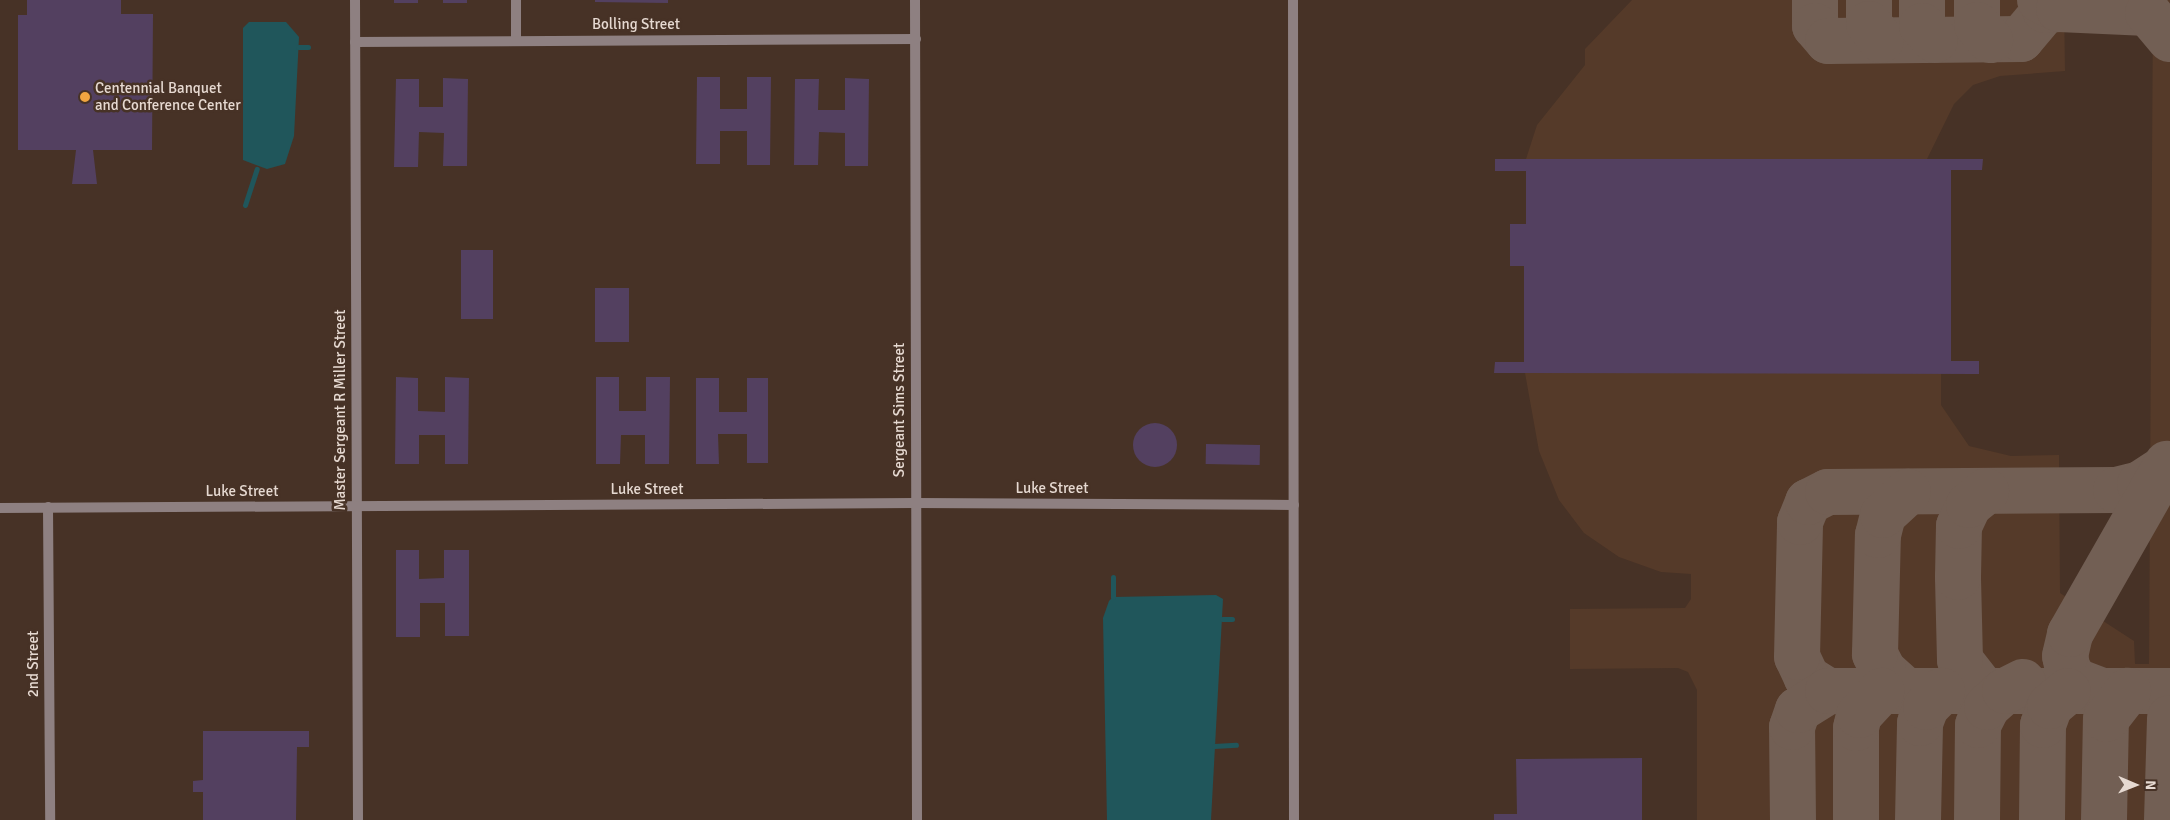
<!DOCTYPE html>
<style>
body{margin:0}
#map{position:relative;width:2170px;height:820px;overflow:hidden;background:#473226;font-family:Signika,sans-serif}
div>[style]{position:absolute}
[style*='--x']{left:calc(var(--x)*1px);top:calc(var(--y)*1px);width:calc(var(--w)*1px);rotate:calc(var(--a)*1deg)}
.built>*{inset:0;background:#553a29}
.water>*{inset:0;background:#20565b}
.stream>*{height:5px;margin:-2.5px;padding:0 2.5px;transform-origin:2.5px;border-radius:2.5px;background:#20565b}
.taxiway>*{height:46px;margin:-23px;padding:0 23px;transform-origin:23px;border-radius:23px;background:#725f54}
.building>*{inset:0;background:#534060;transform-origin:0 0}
.round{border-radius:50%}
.minor>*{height:10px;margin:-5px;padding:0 5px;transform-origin:5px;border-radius:5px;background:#8e8081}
.dots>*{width:14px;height:14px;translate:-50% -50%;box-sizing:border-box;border:2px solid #473226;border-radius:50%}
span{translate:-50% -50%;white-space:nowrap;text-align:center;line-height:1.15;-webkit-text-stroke:5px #473226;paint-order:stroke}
.street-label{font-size:15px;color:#e6d9d1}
.poi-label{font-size:15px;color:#e6d9d1}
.left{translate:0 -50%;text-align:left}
.north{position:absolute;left:2110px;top:760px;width:50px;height:50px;-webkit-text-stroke:4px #473226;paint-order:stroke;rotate:91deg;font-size:14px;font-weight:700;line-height:20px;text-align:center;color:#e6d9d1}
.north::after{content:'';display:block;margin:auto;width:18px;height:22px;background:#e6d9d1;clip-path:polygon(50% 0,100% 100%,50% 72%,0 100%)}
</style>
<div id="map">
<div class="built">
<div style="clip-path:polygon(1632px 0,2064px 0,2065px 71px,2000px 76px,1973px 85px,1954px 104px,1927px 159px,1526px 159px,1537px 125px,1585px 65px,1585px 49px)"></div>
<div style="clip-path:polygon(2153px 0,2170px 0,2170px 820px,1697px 820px,1697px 690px,1688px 672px,1678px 668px,1570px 669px,1570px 609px,1685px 608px,1691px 599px,1691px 574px,1661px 572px,1619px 557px,1584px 533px,1559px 500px,1539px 451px,1525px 373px,1941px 373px,1941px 405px,1969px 446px,2011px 456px,2059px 455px,2060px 593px,2134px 641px,2135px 664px,2149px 664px)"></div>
</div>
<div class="water">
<div style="clip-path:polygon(249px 22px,286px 22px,299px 37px,294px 136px,285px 164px,267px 169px,243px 160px,243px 28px)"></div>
<div style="clip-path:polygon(1216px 595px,1223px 599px,1211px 820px,1107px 820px,1103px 618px,1109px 601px,1113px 597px)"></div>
</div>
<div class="stream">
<div style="--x:298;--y:47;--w:10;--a:0"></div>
<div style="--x:245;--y:205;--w:38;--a:-72"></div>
<div style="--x:1113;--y:597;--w:20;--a:-90"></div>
<div style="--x:1222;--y:619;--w:10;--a:0"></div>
<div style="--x:1214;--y:746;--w:22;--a:-3"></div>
</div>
<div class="taxiway">
<div style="--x:1815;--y:0;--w:26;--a:90"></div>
<div style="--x:1815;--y:26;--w:20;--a:49"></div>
<div style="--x:1828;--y:41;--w:193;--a:-0.6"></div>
<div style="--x:2021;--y:39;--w:38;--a:-50"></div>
<div style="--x:2045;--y:10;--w:14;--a:-4"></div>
<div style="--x:1869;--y:0;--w:24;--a:90"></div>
<div style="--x:1869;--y:24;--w:20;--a:53"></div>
<div style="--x:1922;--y:0;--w:26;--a:90"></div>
<div style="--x:1922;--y:26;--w:19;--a:47"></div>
<div style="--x:1977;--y:0;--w:25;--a:90"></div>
<div style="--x:1977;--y:25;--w:20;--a:49"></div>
<div style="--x:2040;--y:0;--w:21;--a:25"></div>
<div style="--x:2059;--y:9;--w:89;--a:2.6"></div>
<div style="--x:2148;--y:13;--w:34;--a:50"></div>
<div style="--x:1828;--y:691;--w:25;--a:-148"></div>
<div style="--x:1807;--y:678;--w:23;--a:-115"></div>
<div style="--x:1797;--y:657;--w:135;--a:-88.7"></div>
<div style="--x:1800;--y:522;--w:22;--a:-68"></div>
<div style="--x:1808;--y:502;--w:22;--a:-27"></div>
<div style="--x:1828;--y:492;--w:288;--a:-0.4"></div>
<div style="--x:2116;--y:490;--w:25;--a:-14"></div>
<div style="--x:2140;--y:484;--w:27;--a:-33"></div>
<div style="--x:1906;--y:691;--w:31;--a:-138"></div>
<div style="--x:1883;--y:670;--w:18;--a:-117"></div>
<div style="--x:1875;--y:654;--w:119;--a:-88.6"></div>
<div style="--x:1878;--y:535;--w:21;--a:-76"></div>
<div style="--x:1883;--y:515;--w:34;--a:-43"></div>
<div style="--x:1984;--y:691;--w:39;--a:-128"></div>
<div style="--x:1960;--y:660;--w:83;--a:-91.4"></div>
<div style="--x:1958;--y:577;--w:51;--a:-88.9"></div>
<div style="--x:1959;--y:526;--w:23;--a:-65"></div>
<div style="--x:1969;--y:505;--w:22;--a:-39"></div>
<div style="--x:2102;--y:691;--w:28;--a:-159"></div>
<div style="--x:2076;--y:681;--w:14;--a:-126"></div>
<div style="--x:2068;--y:670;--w:14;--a:-102"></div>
<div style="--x:2065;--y:656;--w:23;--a:-77"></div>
<div style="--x:2070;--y:634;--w:196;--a:-60.3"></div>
<div style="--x:1793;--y:820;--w:93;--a:-90.6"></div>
<div style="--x:1792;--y:727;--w:18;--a:-71"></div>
<div style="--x:1798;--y:710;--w:36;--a:-32"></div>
<div style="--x:1828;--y:691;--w:342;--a:0"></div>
<div style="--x:1856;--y:820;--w:92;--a:-90"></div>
<div style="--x:1856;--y:728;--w:13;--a:-77"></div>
<div style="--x:1859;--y:715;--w:33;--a:-47"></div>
<div style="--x:1918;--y:820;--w:97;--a:-88.8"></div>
<div style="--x:1920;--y:723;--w:17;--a:-69"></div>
<div style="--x:1926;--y:707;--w:23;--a:-45"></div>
<div style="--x:1977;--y:820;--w:95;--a:-89.4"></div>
<div style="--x:1978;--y:725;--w:20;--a:-63"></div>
<div style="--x:1987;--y:707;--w:24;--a:-42"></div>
<div style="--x:2005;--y:691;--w:20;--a:-27"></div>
<div style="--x:2042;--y:820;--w:95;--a:-89.4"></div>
<div style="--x:2043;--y:725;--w:20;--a:-70"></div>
<div style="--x:2050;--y:706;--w:23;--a:-40"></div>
<div style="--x:2104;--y:820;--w:101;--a:-88.9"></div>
<div style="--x:2106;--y:719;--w:36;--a:-52"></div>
<div style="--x:2167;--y:820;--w:102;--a:-88.3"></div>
</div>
<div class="building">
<div style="clip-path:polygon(27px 0,121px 0,121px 14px,153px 14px,152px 150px,93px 150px,97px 184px,72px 184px,76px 150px,18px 150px,18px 15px,27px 15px)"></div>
<div style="left:394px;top:0;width:24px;height:3px"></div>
<div style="left:443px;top:0;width:24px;height:3px"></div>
<div style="clip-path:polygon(595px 0,668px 0,668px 3px,595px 2px)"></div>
<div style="clip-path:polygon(697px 77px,720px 77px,720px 109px,747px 109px,747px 77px,771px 77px,770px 165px,747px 165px,747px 131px,720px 131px,720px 164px,696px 164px)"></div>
<div style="clip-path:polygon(443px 78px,468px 79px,467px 166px,443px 166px,444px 133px,419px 132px,418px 167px,394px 167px,396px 79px,419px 79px,419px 107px,443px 107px)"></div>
<div style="clip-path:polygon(845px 78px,869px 79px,868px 166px,845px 166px,845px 133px,819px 132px,818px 165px,794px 165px,795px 79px,819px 79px,818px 110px,845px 110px)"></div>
<div style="clip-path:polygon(1495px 159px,1983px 159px,1982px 170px,1951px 170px,1951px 361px,1979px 361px,1979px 374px,1494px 373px,1495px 362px,1524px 362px,1524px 266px,1510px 266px,1510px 224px,1526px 224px,1526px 171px,1495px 171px)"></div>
<div style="left:461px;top:250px;width:32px;height:69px"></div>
<div style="left:595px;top:288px;width:34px;height:54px"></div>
<div style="clip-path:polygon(396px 377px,418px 378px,418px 411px,445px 412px,445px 377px,469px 378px,468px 464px,445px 464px,445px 435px,419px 435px,419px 464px,395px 464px)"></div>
<div style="clip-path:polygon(596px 377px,619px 377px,619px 411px,646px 411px,646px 377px,670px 377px,669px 464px,645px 464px,645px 435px,621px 435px,620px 464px,596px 464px)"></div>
<div style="clip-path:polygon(696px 378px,719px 378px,719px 412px,747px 412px,747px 378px,768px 378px,768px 463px,747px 463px,747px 434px,718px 434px,719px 464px,696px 464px)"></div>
<div class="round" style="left:1133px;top:423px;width:44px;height:44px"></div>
<div style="left:1206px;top:444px;width:54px;height:20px;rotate:1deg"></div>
<div style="clip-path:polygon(396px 550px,419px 550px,419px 579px,444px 578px,444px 550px,469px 550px,469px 636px,445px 636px,445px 603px,420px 603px,420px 637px,396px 637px)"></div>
<div style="clip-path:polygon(203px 731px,309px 731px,309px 747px,297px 747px,296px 820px,203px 820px,203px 792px,193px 792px,193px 781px,203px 780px)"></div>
<div style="clip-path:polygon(1642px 758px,1642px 820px,1494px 820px,1494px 814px,1517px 814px,1516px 759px)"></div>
</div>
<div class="minor">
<div style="--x:355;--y:0;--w:820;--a:89.79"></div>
<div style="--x:516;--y:0;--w:41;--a:90"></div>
<div style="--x:915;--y:0;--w:820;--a:89.86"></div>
<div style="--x:1293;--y:0;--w:820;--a:89.93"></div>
<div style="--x:355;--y:42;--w:561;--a:-0.31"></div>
<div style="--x:48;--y:507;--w:313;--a:89.6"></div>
<div style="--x:0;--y:508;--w:915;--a:-0.31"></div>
<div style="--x:915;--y:503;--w:379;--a:0.3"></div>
</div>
<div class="dots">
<div style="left:85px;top:97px;background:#f1a540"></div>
</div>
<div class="street-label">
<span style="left:636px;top:25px">Bolling Street</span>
<span style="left:341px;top:410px;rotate:-90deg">Master Sergeant R Miller Street</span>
<span style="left:900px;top:410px;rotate:-90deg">Sergeant Sims Street</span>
<span style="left:1052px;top:489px">Luke Street</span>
<span style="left:647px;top:490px">Luke Street</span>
<span style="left:242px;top:492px">Luke Street</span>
<span style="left:34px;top:664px;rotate:-90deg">2nd Street</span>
</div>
<div class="poi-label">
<span class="left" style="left:95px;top:97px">Centennial Banquet<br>and Conference Center</span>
</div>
<div class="north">N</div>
</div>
